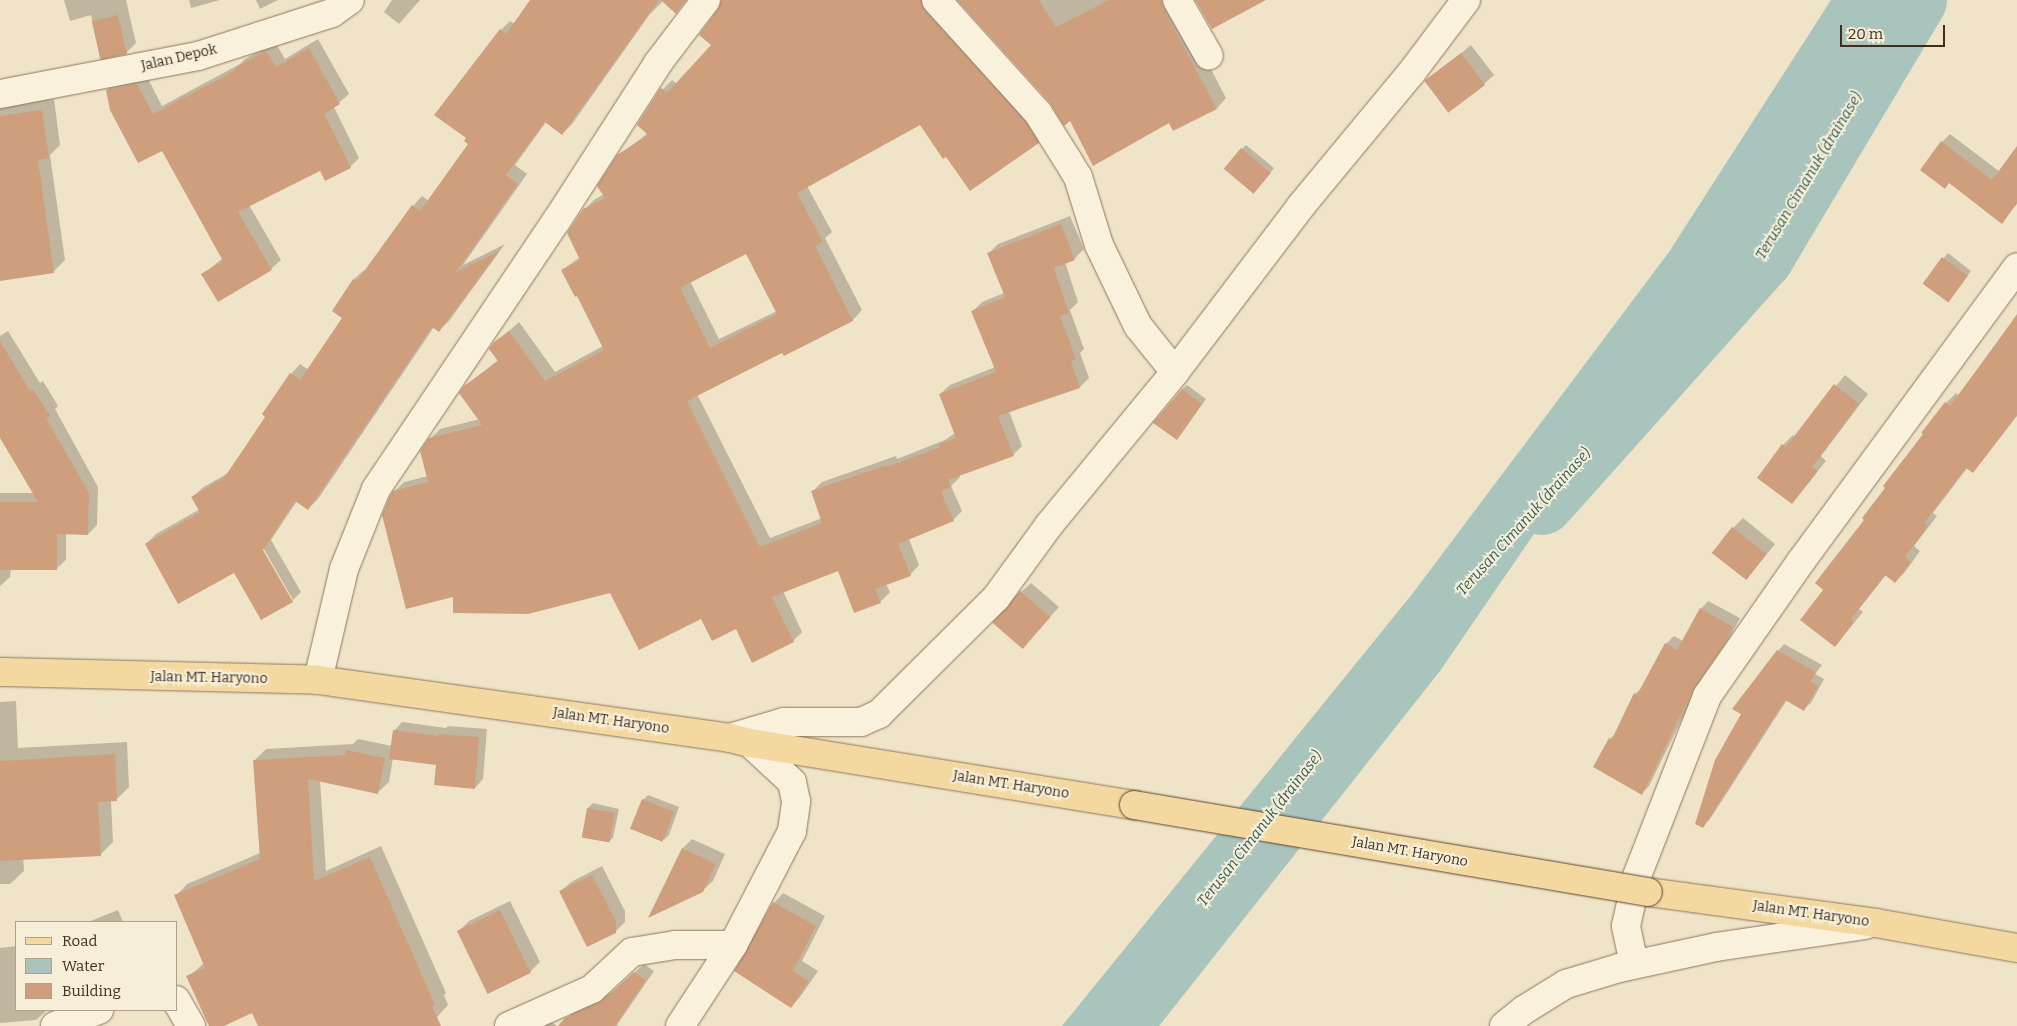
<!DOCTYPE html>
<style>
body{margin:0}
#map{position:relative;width:2017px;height:1026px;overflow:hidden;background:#f0e4c8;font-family:Bitter,serif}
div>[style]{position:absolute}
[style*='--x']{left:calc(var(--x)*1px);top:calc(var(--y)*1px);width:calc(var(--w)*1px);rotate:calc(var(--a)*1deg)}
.water>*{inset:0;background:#a9c4bc}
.shadow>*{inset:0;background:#0003}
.river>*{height:64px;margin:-32px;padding:0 32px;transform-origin:32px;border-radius:32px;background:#a9c4bc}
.building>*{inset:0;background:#cf9f7d;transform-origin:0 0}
.roads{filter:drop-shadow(0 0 1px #8d765c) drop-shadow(0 0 1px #8d765c)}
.minor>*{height:28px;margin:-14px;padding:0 14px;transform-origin:14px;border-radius:14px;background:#faf1dc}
.primary>*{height:28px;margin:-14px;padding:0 14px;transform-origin:14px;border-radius:14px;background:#f3d9a0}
.bridges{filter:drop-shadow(0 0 1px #5b4430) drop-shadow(0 0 1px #5b4430)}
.primary-bridge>*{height:28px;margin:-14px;padding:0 14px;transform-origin:14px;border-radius:14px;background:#f3d9a0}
span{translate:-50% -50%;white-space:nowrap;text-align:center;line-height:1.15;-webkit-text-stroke:4px #f7eed8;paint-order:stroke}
.street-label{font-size:14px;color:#3d2e20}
.water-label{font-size:15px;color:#2f5d5a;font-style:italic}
.legend{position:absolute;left:15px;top:921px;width:162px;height:90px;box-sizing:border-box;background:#f7eed8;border:1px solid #ada18e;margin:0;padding:6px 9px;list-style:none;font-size:15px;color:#3d2e20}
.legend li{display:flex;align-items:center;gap:10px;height:25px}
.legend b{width:25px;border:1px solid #ada18e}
.scale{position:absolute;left:1840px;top:25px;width:105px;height:22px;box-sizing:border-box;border:2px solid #3d2e20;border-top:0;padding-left:6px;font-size:15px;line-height:18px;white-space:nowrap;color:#3d2e20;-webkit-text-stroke:4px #f7eed8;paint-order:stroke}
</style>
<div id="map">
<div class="water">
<div style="clip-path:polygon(1831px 0,1900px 0,1440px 671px,1159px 1026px,1062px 1026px,1413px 593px,1669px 252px)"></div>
</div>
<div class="shadow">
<div style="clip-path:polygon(64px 0,126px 0,136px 43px,126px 53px,100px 58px,91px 15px,70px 21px)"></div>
<div style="clip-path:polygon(189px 0,220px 0,191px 8px)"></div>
<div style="clip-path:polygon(256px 0,278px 0,260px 9px)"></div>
<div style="clip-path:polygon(392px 0,420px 0,399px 24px,384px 12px)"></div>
<div style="clip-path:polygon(evenodd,532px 0,687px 0,676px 12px,663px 1px,650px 14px,572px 124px,562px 134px,546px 122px,515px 165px,527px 174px,463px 265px,505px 244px,449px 321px,439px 330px,434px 327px,318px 499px,308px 509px,297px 501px,271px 540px,301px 592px,292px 601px,235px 571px,146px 544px,156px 534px,200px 509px,193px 497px,202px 488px,230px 472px,267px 417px,291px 374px,300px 364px,309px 370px,343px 318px,333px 311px,354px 279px,364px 270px,365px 271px,413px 206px,422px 196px,429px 201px,470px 144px,501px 30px,510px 21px,515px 24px,532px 0,261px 544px,293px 600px,290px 600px,258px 545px,261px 544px)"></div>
<div style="clip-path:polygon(evenodd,723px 0,933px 0,1047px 133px,1038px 143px,921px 124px,807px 186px,832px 232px,825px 238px,862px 310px,853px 320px,784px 354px,783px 351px,697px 394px,770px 538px,822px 518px,812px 492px,822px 482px,896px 456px,897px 459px,945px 440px,955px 433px,940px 394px,950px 385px,995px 367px,973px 311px,982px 302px,1004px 293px,989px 253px,998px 244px,1070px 216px,1084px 249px,1074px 259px,1065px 262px,1078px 302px,1070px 310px,1084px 349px,1080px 353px,1089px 378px,1080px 387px,1009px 411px,1022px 446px,1013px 455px,959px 475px,960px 477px,951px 486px,962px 511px,953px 520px,909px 539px,919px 565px,910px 575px,886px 584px,890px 592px,880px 602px,839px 569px,783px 591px,802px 632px,793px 641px,736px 628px,611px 592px,455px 596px,394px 492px,404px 482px,428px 476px,430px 439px,440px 429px,480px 419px,465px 387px,498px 360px,495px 343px,519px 322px,555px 372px,603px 346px,578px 294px,562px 270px,580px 257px,584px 210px,594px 200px,604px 194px,618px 156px,648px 133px,659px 93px,672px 80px,677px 84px,713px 45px,723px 0,746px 253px,777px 311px,719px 339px,690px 281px,746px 253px)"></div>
<div style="clip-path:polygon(959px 0,1175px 0,1226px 98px,1217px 108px,1174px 129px,1170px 121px,1071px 120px,1051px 102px)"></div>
<div style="clip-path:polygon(318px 39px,349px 94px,334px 107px,359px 158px,350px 167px,320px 169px,249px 205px,281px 260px,271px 269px,203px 274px,223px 258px,163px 150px,107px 90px,116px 81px,146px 75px,162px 106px,240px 64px,245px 59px,275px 42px,285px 59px)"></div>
<div style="clip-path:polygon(1471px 45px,1494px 75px,1484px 84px,1427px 81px)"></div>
<div style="clip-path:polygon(0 95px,29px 102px,54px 99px,60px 145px,50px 155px,65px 260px,53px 272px,0 279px)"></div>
<div style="clip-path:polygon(1950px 134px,2000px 172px,2017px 151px,2017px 204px,2001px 222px,1942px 142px)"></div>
<div style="clip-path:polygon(1246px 145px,1274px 168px,1258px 188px,1242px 149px)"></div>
<div style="clip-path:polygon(1948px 253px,1971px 271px,1952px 296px,1924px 282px)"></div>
<div style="clip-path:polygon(2017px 314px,2017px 416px,1982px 461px,1972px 471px,1968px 467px,1933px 513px,1937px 516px,1914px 546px,1920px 551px,1905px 572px,1895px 582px,1886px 575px,1859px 609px,1863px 612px,1835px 646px,1825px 590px,1866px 519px,1946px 403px,1956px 393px,1959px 396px)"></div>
<div style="clip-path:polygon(8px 331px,40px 383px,43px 381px,58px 406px,55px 409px,98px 487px,97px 525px,88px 534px,66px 533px,66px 560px,56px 569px,11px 568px,10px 577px,0 586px,0 493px,34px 493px,0 435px,0 336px)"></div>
<div style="clip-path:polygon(1845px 375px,1868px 394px,1821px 456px,1826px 461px,1792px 503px,1759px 477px,1783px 445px,1793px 435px,1795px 437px)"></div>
<div style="clip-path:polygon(1187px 385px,1206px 399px,1181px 434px,1182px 389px)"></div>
<div style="clip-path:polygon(1743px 518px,1775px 544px,1747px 578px,1733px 528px)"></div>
<div style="clip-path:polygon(1031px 583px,1059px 607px,1032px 637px,1021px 592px)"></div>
<div style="clip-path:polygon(1708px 601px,1740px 618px,1730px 637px,1702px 678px,1649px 786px,1641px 794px,1610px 739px,1616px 733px,1635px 694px,1644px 686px,1666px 644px,1674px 636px,1683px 641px,1701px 609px)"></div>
<div style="clip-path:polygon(1784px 644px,1822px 665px,1815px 674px,1824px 679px,1811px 703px,1804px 709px,1787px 700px,1710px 819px,1703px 826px,1778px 651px)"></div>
<div style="clip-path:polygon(16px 701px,18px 748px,127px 742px,129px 787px,116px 800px,111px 800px,113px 842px,100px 855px,23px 856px,24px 871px,10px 884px,0 884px,0 702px)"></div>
<div style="clip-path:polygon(402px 722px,446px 728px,448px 726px,487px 729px,483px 779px,475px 788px,437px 764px,393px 758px,389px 782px,377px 793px,320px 780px,326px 871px,381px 846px,446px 993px,444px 995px,448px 1005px,437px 1017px,417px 1026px,259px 1026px,253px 1011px,221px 1026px,210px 1026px,188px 977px,204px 963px,176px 896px,187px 884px,260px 853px,254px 761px,266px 749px,353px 744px,358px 739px,392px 746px,394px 731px)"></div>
<div style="clip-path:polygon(648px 795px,679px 807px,669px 835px,664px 840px,643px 800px)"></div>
<div style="clip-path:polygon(593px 803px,619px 809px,613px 838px,608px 842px,582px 836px,588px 808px)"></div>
<div style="clip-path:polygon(692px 839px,725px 854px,713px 881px,702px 891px,683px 848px)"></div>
<div style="clip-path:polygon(602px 866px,625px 911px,625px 922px,615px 932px,561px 891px,571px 882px)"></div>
<div style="clip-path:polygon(783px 893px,825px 916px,802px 961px,818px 971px,800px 997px,791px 1007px,774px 903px)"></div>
<div style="clip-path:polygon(510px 901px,540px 962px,530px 972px,459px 931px,469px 921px)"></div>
<div style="clip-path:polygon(118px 910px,123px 922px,88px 922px)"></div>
<div style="clip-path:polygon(16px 946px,16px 1010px,46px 1011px,36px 1020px,0 1023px,0 948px)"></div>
<div style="clip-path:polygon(644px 964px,654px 971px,617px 1025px,619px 1026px,560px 1026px,576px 1009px,613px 992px)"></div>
<div style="clip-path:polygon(550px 1021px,557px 1026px,539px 1026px)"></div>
</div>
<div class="river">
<div style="--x:1542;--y:503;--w:330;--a:-48.2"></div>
<div style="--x:1762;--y:257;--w:299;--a:-59.2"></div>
</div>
<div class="building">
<div style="clip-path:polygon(530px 0,659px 0,562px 135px,545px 122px,506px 175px,518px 184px,456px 272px,499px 251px,439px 332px,432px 327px,308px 510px,295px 501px,263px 550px,293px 602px,261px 620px,234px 573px,178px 604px,145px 544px,200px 512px,191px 497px,224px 478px,265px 417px,262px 414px,290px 373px,300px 380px,342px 318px,332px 311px,353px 279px,357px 281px,412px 205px,420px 211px,468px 144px,464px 141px,466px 138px,434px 115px,500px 29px,506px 34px)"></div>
<div style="clip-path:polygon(661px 0,686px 0,676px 14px)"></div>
<div style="clip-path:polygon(evenodd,721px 0,921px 0,924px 10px,1026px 122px,1039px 143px,970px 191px,946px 157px,943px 159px,920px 125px,797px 193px,823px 242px,815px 246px,853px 321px,784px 356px,782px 353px,687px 401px,760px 547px,822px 523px,811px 491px,887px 465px,887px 467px,940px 447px,939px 444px,956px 438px,939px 394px,996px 372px,971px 311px,1005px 297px,987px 253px,1061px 224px,1075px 260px,1054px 268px,1069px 313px,1060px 316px,1076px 359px,1071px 361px,1080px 388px,998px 416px,1014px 456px,948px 480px,951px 487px,941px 492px,954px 521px,898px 544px,911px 576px,875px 589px,881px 603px,854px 613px,838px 571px,772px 597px,794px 642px,752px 663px,736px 629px,712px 641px,701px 619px,639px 650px,610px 593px,528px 614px,453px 613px,453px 597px,406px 609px,382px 515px,390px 496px,393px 491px,428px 482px,420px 451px,429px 438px,482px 425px,459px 393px,464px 386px,498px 361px,489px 349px,494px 342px,509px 331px,545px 381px,604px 350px,577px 296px,575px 297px,561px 270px,580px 260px,567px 233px,583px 209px,605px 198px,597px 186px,617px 155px,648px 135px,637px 125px,658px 92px,661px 88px,667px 93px,711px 45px,699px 35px,718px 9px,721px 0,746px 254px,777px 314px,710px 348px,680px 288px,746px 254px)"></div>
<div style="clip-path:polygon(957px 0,1039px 0,1056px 27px,1109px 0,1161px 0,1163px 8px,1217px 109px,1173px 131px,1169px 123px,1093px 166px,1070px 121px,1064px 126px,1050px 103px)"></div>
<div style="clip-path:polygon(1195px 0,1266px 0,1212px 29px)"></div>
<div style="left:118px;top:15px;width:40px;height:27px;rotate:77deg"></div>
<div style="clip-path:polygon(309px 48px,340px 104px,324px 114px,351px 168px,325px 181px,320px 171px,238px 212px,272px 270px,218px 302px,201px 274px,223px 261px,162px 151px,138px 163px,110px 110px,106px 90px,137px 84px,153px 114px,236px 70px,235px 68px,266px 51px,276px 67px)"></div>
<div style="left:1461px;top:53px;width:40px;height:46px;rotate:53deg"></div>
<div style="clip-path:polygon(42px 110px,49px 158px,38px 160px,54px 273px,0 281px,0 116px)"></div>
<div style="clip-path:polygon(1941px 141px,1992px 180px,2017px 146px,2017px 203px,2002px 224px,1949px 183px,1945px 189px,1920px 170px)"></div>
<div style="left:1241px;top:148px;width:39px;height:27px;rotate:40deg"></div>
<div style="left:1942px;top:257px;width:32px;height:33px;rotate:36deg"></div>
<div style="clip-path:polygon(2017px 315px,2017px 415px,1973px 473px,1966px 468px,1924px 523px,1928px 526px,1905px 557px,1911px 562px,1895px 583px,1885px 575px,1851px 619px,1854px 622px,1835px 647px,1800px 620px,1823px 590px,1815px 583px,1864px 520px,1862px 518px,1885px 488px,1883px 486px,1923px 434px,1921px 433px,1945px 402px,1950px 406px)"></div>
<div style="clip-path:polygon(0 341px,30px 391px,33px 389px,50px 416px,46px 418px,89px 493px,88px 535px,57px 534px,57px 570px,0 570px,0 502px,38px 502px,0 438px)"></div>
<div style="clip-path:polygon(1834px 384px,1859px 404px,1812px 467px,1818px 471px,1792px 504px,1757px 478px,1782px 444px,1786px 447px)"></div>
<div style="clip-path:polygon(1182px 389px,1202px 404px,1177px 440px,1153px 423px)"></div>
<div style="left:1732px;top:527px;width:44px;height:33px;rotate:38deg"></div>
<div style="left:1020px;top:591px;width:40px;height:42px;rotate:41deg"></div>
<div style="clip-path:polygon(1700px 608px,1733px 627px,1723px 646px,1694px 687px,1642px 795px,1593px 767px,1609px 738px,1612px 739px,1634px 693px,1637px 695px,1665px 643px,1677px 650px)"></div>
<div style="clip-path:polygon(1777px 650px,1816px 672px,1810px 681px,1818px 686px,1804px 711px,1785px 700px,1703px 828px,1695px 824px,1715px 760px,1741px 714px,1732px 709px)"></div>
<div style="clip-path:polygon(393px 730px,438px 736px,439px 734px,479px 737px,475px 789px,434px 785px,436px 765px,389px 759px)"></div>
<div style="clip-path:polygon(346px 750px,385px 758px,378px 794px,308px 779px,314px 881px,370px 857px,435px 1005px,432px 1006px,441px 1026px,258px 1026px,252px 1013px,224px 1026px,209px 1026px,186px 976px,205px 968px,174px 895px,260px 859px,253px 760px,345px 755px)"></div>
<div style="clip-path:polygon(115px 754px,117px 801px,98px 802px,101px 856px,0 861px,0 761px)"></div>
<div style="left:642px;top:799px;width:35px;height:32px;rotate:22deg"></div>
<div style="left:587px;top:808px;width:28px;height:30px;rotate:10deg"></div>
<div style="clip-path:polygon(682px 848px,716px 864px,703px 892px,648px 918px)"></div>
<div style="clip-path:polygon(592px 875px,616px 922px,616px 933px,587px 947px,559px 891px)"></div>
<div style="clip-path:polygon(773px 902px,816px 926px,793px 971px,809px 981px,791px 1008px,734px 971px)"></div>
<div style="left:500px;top:910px;width:70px;height:48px;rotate:64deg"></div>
<div style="clip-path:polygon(634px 972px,646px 980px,615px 1026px,558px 1026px,565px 1018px,602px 1001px)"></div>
</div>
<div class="roads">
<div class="minor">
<div style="--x:936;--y:0;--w:152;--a:47.9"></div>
<div style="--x:1038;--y:113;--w:54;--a:57.8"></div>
<div style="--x:1067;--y:159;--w:21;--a:59"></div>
<div style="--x:1078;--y:177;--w:71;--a:72.8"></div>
<div style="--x:1099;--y:245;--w:90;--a:64.3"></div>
<div style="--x:1138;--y:326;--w:59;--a:51.2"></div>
<div style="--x:1177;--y:0;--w:64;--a:60.3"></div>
<div style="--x:0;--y:94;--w:202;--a:-10.9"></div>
<div style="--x:198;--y:56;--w:141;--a:-17.8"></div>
<div style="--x:332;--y:13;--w:22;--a:-36"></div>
<div style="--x:318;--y:680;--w:114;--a:-76.8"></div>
<div style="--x:344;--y:569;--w:86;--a:-68.2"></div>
<div style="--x:376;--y:489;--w:324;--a:-56.1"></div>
<div style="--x:557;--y:220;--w:187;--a:-57.2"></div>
<div style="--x:658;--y:63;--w:79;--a:-52.7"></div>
<div style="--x:730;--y:738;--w:56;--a:-16.5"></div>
<div style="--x:784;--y:722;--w:77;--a:0"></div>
<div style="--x:861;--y:722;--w:20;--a:-24"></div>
<div style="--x:879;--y:714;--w:165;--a:-44.8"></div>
<div style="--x:996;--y:598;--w:90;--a:-54"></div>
<div style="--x:1049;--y:525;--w:198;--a:-50.5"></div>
<div style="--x:1175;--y:372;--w:208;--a:-52.8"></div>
<div style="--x:1301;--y:206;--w:174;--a:-50.4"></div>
<div style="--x:1412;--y:72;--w:90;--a:-53.1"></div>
<div style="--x:1634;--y:964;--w:39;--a:-102"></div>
<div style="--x:1626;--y:926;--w:51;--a:-77.6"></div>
<div style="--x:1637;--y:876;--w:193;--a:-68.7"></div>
<div style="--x:1707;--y:696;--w:166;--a:-55.1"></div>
<div style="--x:1802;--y:560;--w:363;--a:-53.7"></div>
<div style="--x:176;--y:1000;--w:30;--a:60"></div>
<div style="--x:55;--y:1026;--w:47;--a:-20"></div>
<div style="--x:509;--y:1026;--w:91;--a:-24"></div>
<div style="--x:592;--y:989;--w:54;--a:-42.8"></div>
<div style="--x:632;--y:952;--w:44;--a:-9.2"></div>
<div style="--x:675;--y:945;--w:58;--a:0"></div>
<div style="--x:733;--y:945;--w:128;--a:-62.6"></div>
<div style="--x:792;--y:831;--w:30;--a:-82"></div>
<div style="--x:796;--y:801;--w:19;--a:-102"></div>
<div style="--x:792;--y:782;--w:57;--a:-137.1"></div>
<div style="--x:680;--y:1026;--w:97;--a:-56.8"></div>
<div style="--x:1504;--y:1026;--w:26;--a:-39"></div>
<div style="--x:1524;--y:1010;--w:49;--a:-31.8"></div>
<div style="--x:1566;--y:984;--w:55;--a:-16.8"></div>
<div style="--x:1619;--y:968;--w:99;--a:-12.2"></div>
<div style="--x:1716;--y:947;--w:151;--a:-8.4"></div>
</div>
<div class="primary">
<div style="--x:0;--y:672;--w:318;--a:1.4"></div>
<div style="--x:318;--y:680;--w:416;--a:8"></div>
<div style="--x:730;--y:738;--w:21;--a:14"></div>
<div style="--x:750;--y:743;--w:389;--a:9.2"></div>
<div style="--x:1648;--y:892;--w:230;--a:7.7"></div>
<div style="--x:1876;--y:923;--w:143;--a:10.1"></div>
</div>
</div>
<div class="bridges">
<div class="primary-bridge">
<div style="--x:1134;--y:805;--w:521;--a:9.61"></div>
</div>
</div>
<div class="street-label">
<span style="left:179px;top:58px;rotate:-13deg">Jalan Depok</span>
<span style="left:209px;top:678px;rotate:1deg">Jalan MT. Haryono</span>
<span style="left:611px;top:721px;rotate:8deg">Jalan MT. Haryono</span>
<span style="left:1011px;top:785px;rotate:9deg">Jalan MT. Haryono</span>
<span style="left:1410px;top:852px;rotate:10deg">Jalan MT. Haryono</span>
<span style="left:1811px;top:914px;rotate:8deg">Jalan MT. Haryono</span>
</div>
<div class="water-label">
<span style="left:1809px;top:176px;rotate:-59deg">Terusan Cimanuk (drainase)</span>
<span style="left:1524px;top:522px;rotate:-48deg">Terusan Cimanuk (drainase)</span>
<span style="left:1260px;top:829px;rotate:-52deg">Terusan Cimanuk (drainase)</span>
</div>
<ul class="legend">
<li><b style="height:6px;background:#f3d9a0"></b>Road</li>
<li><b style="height:14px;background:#a9c4bc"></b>Water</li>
<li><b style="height:14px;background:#cf9f7d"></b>Building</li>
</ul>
<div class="scale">20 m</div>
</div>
